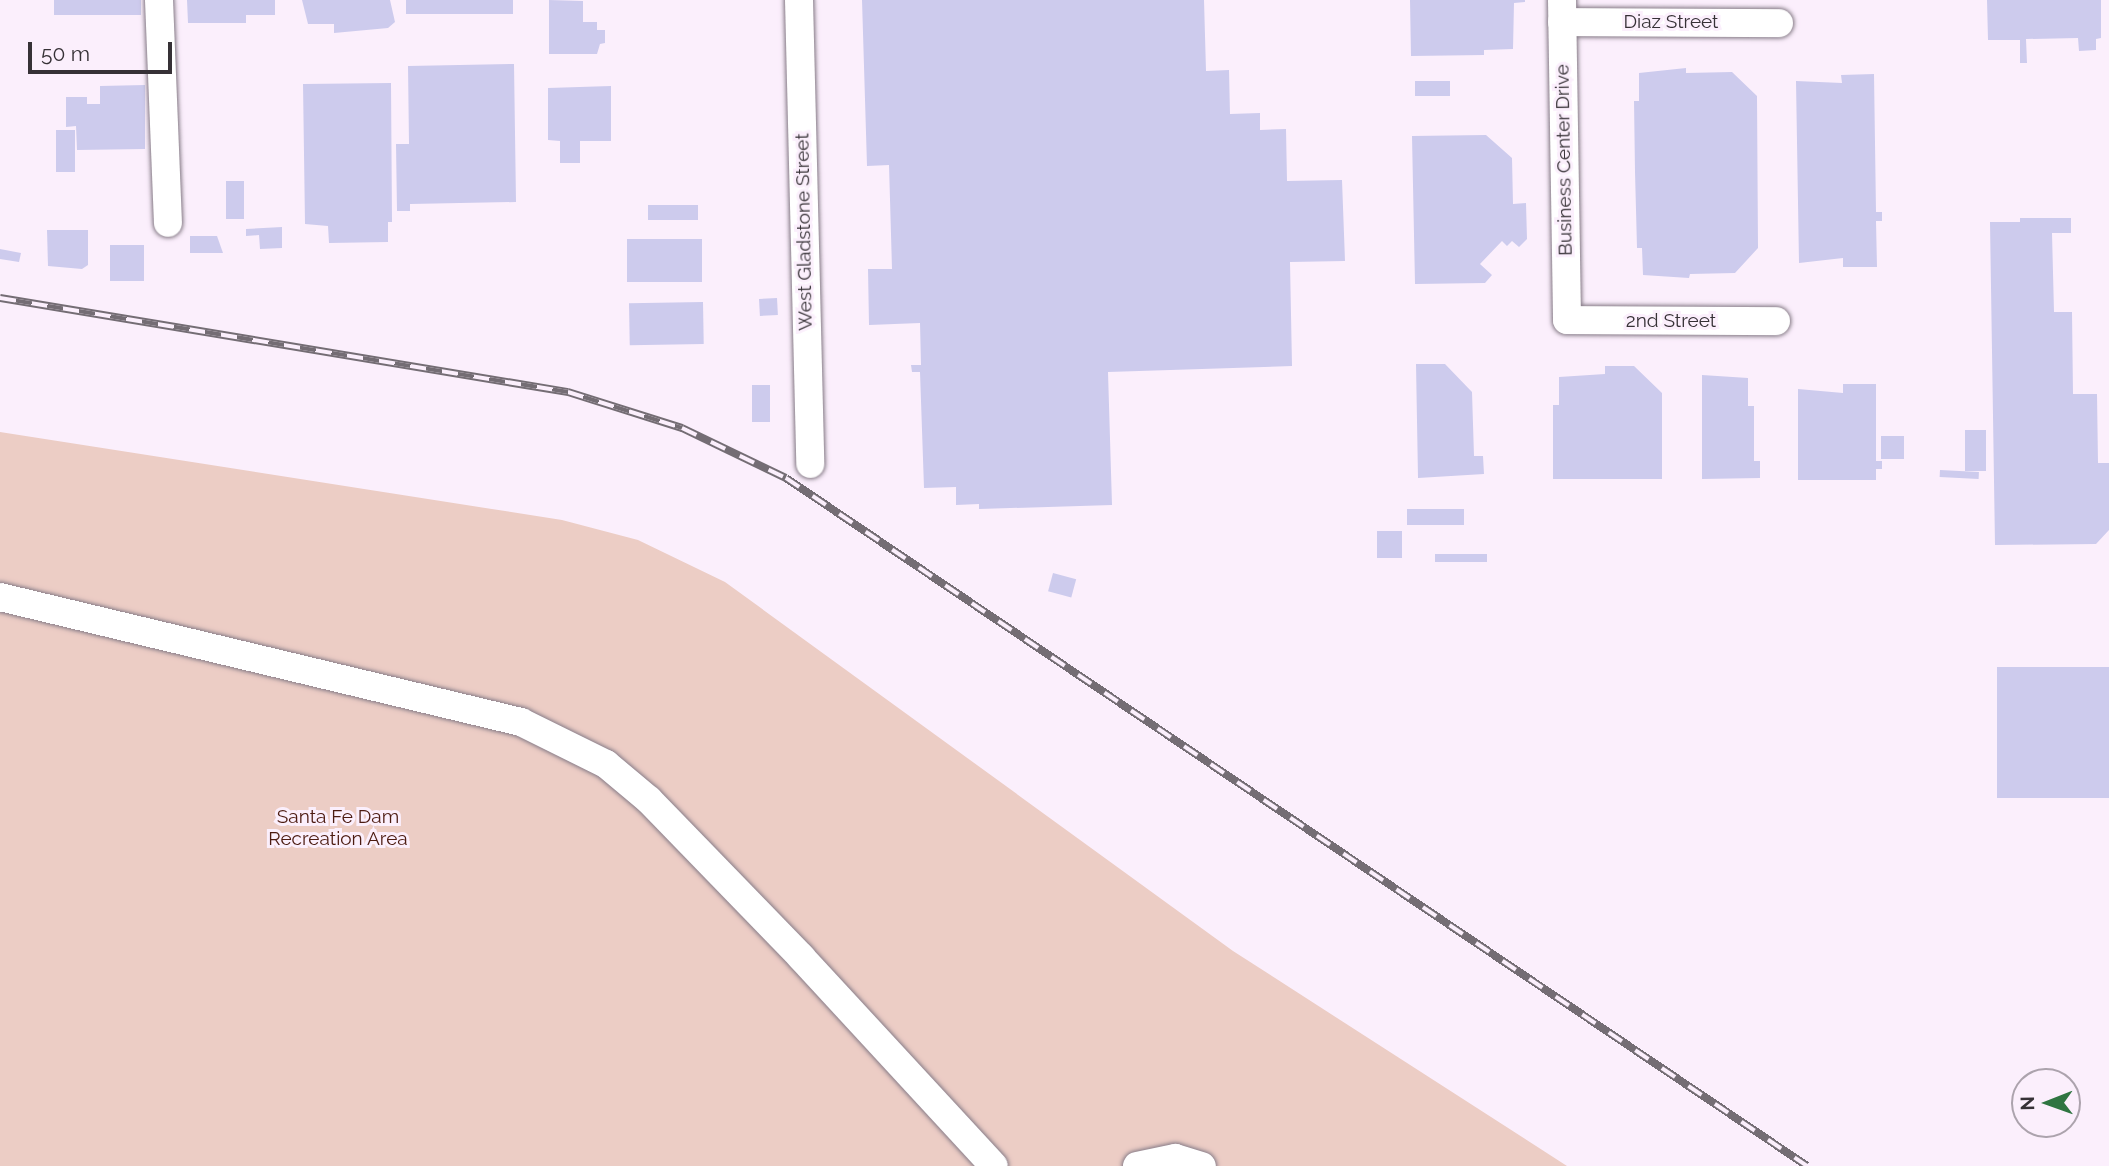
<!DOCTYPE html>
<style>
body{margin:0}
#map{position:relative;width:2109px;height:1166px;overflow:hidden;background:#fbeffc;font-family:Raleway,sans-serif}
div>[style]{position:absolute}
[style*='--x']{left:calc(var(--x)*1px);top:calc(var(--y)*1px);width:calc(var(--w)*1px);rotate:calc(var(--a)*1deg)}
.green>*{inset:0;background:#eccdc5}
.building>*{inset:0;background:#cdcbed;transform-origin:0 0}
.roads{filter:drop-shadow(0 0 2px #877c88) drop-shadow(0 0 2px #877c88)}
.minor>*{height:28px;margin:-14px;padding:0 14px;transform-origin:14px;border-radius:14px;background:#fff}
.rail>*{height:8px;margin-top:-4px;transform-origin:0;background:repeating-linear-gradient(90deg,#fbeffc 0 16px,#746d74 0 32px);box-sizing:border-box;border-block:2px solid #746d74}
span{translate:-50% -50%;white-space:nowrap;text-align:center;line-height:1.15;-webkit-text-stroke:6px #fbeffc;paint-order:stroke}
.street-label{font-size:19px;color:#363136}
.park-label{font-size:19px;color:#4c1b11}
.north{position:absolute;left:2011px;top:1068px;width:70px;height:70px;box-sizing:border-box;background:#fbeffc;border:2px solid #aca3ad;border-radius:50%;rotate:269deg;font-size:19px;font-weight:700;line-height:28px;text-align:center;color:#363136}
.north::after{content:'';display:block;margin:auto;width:24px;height:32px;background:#2f7541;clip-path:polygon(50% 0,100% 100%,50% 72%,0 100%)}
.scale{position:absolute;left:28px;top:42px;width:144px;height:32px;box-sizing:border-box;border:4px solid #363136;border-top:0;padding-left:9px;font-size:21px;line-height:24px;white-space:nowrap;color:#363136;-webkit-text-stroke:5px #fbeffc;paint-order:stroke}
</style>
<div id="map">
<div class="green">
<div style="clip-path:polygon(0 432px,562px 520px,638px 540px,725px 582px,1233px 951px,1567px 1166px,0 1166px)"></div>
</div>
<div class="building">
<div style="left:54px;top:0;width:87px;height:15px"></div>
<div style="clip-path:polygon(187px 0,275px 0,275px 15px,246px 15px,246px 23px,188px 23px)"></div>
<div style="clip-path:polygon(302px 0,390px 0,395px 22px,388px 28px,334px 33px,334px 24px,308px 24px)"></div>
<div style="left:406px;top:0;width:107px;height:14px"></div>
<div style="clip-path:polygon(549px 0,583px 1px,583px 22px,597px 22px,597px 30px,605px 30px,605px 43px,600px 44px,597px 54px,549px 54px)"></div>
<div style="clip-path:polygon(862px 0,1204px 0,1206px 71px,1229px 70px,1230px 114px,1260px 113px,1260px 130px,1286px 129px,1287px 181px,1342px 180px,1345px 261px,1290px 262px,1292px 366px,1108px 372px,1112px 505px,979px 509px,979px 504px,956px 505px,956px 487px,924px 488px,920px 372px,912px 372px,911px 365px,921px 365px,920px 323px,869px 325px,868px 269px,892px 269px,889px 165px,867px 166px)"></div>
<div style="clip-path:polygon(1410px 0,1525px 0,1525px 2px,1514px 3px,1513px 49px,1484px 50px,1484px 55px,1411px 56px)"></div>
<div style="clip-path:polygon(1987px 0,2101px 0,2101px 38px,2096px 39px,2096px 50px,2079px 51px,2078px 38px,2026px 39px,2027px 63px,2020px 63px,2020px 40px,1988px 40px)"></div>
<div style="clip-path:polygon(514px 64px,516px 202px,410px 204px,410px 211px,397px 211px,396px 144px,409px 144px,408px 66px)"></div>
<div style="clip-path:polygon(1686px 68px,1686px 73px,1732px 72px,1757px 96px,1758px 248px,1735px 273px,1690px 274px,1689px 278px,1643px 275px,1642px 248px,1637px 248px,1635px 172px,1634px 101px,1639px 101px,1639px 73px)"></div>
<div style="clip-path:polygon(1874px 74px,1876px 212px,1882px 212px,1882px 221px,1876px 221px,1877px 267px,1843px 267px,1843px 258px,1799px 263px,1796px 81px,1842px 83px,1841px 75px)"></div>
<div style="left:1415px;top:81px;width:35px;height:15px"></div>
<div style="clip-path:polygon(391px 83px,392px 222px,388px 222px,388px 242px,329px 243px,328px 226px,305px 224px,303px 84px)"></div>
<div style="clip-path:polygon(145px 85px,145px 149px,77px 150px,76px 126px,66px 127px,66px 97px,87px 97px,87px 104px,100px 104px,100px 86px)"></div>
<div style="clip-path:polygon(611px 86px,611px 141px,580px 141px,580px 163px,560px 163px,560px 141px,548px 140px,548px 88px)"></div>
<div style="left:56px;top:130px;width:19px;height:42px"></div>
<div style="clip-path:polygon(1486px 135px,1512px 158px,1513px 204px,1526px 203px,1527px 239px,1519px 247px,1512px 241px,1507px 246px,1502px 241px,1480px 264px,1492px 275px,1485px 283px,1415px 284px,1412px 136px)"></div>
<div style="left:226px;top:181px;width:18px;height:38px"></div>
<div style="left:648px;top:205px;width:50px;height:15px"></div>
<div style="clip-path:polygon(2020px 218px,2071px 218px,2071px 233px,2052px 233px,2054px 312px,2072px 312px,2073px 394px,2097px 394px,2098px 463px,2109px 463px,2109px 530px,2096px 544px,1995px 545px,1990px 222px,2020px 222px)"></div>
<div style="clip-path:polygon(282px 227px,282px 248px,260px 249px,259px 235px,246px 236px,246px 229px)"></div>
<div style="clip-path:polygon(47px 230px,88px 230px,88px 265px,82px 269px,48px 266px)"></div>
<div style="clip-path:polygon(190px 236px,217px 236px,223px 253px,190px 253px)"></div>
<div style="left:702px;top:239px;width:43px;height:75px;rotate:90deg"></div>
<div style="left:110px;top:245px;width:34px;height:36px"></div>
<div style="clip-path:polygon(0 249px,21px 253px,19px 262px,0 259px)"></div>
<div style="left:777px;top:298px;width:17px;height:18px;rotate:87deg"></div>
<div style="left:703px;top:302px;width:42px;height:74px;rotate:89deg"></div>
<div style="clip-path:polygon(1416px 364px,1445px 364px,1472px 392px,1474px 456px,1483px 456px,1484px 474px,1418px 478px)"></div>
<div style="clip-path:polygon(1605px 366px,1634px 366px,1662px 393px,1662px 479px,1553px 479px,1553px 405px,1559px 405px,1559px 377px,1605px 374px)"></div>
<div style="clip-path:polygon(1702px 375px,1748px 378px,1748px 406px,1754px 406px,1754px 461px,1760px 461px,1760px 478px,1702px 479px)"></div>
<div style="clip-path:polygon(1843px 384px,1876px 384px,1876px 461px,1882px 461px,1882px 469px,1876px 469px,1876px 480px,1798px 480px,1798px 389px,1843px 393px)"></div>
<div style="left:752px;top:385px;width:18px;height:37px"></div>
<div style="left:1965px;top:430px;width:21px;height:41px"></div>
<div style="left:1881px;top:436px;width:23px;height:23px"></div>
<div style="left:1940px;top:470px;width:39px;height:7px;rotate:3deg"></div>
<div style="left:1407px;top:509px;width:57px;height:16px"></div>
<div style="left:1377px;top:531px;width:25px;height:27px"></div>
<div style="left:1435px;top:554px;width:52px;height:8px"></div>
<div style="left:1053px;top:573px;width:24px;height:19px;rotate:15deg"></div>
<div style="left:2109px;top:667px;width:131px;height:112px;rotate:90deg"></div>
</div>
<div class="roads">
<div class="minor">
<div style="--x:159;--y:0;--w:223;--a:87.7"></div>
<div style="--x:799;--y:0;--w:464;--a:88.6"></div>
<div style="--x:1562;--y:0;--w:320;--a:89.1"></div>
<div style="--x:1567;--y:320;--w:209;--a:0.3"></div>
<div style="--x:1562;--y:22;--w:217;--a:0.3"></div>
<div style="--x:0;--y:597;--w:536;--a:13.49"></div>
<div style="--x:521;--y:722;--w:95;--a:26.3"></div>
<div style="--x:606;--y:764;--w:56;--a:39.9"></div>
<div style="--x:649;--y:800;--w:219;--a:45.9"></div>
<div style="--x:801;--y:957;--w:284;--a:47.3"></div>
<div style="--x:1137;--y:1166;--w:39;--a:-12"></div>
<div style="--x:1175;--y:1158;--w:28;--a:17"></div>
</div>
</div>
<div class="rail">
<div style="--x:0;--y:298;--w:576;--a:9.4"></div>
<div style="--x:568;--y:392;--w:120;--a:17.5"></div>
<div style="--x:682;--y:428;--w:115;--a:25.7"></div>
<div style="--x:786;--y:478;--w:1231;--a:33.97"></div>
</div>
<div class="street-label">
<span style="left:1671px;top:22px">Diaz Street</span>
<span style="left:1564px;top:160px;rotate:-91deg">Business Center Drive</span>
<span style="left:804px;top:232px;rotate:-91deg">West Gladstone Street</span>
<span style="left:1671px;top:321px">2nd Street</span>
</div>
<div class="park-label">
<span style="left:338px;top:828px">Santa Fe Dam<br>Recreation Area</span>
</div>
<div class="north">N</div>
<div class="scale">50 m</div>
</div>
